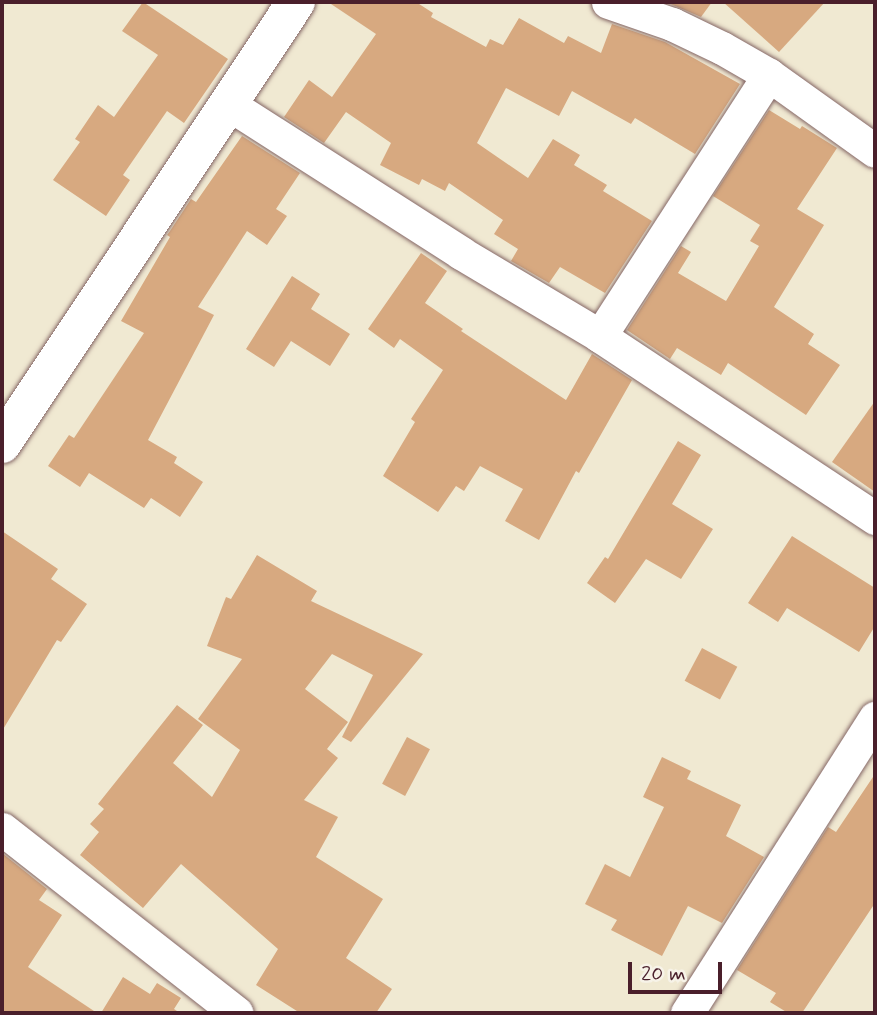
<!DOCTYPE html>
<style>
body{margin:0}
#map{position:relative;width:877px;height:1015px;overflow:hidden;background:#f0e9d2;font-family:Mynerve,sans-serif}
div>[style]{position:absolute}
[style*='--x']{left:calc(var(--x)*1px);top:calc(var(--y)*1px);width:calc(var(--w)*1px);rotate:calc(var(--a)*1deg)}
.building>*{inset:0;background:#d7a980;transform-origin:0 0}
.roads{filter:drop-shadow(0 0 2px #846665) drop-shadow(0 0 2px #846665)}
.street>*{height:33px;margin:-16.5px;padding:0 16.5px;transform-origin:16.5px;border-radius:16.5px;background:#fff}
.secondary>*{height:38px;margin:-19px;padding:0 19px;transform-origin:19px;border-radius:19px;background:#fff}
span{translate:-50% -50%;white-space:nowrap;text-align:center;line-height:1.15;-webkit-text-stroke:5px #f7f3e8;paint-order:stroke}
.frame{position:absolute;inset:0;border:4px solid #4a1f2b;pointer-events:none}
.scale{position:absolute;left:628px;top:962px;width:94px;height:32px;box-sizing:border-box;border:4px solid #4a1f2b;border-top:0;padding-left:9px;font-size:21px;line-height:24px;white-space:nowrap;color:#4a1f2b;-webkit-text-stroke:5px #f7f3e8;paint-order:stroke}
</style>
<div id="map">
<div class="building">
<div style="clip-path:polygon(143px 2px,228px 59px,184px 123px,167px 111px,123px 175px,130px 180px,106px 216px,53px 180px,80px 142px,75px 139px,98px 105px,114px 117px,158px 55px,122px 31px)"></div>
<div style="clip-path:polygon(328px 2px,416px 2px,433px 13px,431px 17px,486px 47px,490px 39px,503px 45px,519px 18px,564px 43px,568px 36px,601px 53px,612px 24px,665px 42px,740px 84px,695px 154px,635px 118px,631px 124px,572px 91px,559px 116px,506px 88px,477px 143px,528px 178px,553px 139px,580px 155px,574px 165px,607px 185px,603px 191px,652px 221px,605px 293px,560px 267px,549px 283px,511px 261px,518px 249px,494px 234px,503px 220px,449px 183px,445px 191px,422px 179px,419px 185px,380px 165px,391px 143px,346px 112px,324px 143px,284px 117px,309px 80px,332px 97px,376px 34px)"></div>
<div style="clip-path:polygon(666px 2px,712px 2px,701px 17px)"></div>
<div style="clip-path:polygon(723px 2px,825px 2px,779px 52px)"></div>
<div style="clip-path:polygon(769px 110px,800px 129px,802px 126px,837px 148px,797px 209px,824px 225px,774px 307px,814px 334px,808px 344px,840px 365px,806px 415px,728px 363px,721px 375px,677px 348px,670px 359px,627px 330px,681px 246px,691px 252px,678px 273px,726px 301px,759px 246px,750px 241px,760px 225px,713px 196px)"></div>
<div style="clip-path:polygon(242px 136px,300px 173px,276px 209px,287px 216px,267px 245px,247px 231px,198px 307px,214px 315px,148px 440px,177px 457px,174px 463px,203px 482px,180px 517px,151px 498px,144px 508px,89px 473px,80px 487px,48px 466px,69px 435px,74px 438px,144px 333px,121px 321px,170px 237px,167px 235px,170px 231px,191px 199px,196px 202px)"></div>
<div style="clip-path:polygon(421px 253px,447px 271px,425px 303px,463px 329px,461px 331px,566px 400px,592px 354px,632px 380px,579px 473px,576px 471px,539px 540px,505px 521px,523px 489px,480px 466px,464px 491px,456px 486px,438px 512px,383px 476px,415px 422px,411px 419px,443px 370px,400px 339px,394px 348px,368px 329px)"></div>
<div style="clip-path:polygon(292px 276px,320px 294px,311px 309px,350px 334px,330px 366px,291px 341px,274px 367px,246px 349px)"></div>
<div style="clip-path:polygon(875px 401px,875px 492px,832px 462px)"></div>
<div style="clip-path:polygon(678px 441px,701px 455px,672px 504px,713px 529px,681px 579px,646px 559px,615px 603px,587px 583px,605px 557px,608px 559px)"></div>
<div style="clip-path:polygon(2px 531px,58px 569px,51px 579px,87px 604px,61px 642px,57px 640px,2px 731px)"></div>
<div style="clip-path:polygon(792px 536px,875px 588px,875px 626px,859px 652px,787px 608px,778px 622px,748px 603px)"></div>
<div style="clip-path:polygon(257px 555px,317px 591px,311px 601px,423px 654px,351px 742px,342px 737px,373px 675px,332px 654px,305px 689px,348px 722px,327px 749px,338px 758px,304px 800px,338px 817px,316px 857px,383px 899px,346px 958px,392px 989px,376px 1013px,300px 1013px,256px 985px,278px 949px,181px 864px,143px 908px,80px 855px,99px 832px,90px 824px,104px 809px,98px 804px,177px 705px,203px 725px,173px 763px,212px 797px,240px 750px,198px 719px,242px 659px,207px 646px,226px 597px,231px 599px)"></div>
<div style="left:702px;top:648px;width:40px;height:37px;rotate:28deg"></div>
<div style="left:407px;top:737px;width:26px;height:53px;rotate:28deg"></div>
<div style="clip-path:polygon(662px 757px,691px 771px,687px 779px,741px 805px,726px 836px,764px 857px,722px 923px,688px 906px,662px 956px,611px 930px,617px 920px,585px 904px,605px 864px,630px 877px,664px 807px,643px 797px)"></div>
<div style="clip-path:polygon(875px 774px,875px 903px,802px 1013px,788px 1013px,770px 1002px,776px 993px,737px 970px,828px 827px,836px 832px)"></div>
<div style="clip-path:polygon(2px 853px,47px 889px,39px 900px,62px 915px,28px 967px,97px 1013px,2px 1013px)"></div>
<div style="clip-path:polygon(123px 977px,150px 994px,157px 983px,181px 998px,174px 1009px,180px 1013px,101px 1013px)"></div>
</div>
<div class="roads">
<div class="street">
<div style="--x:608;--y:2;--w:68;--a:19"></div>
<div style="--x:672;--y:24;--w:55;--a:25.6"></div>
<div style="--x:722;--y:48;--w:54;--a:29.9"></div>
<div style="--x:769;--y:75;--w:130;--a:35.6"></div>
<div style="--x:230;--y:105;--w:274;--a:32.6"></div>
<div style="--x:461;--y:253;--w:162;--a:30.8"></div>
<div style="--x:600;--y:336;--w:330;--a:33.5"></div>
<div style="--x:600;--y:336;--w:311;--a:-57.1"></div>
<div style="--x:2;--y:829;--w:298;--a:38.1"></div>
<div style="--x:687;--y:1013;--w:350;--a:-57.5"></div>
</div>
<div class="secondary">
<div style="--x:2;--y:444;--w:531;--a:-56.37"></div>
</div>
</div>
<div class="frame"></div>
<div class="scale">20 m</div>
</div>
